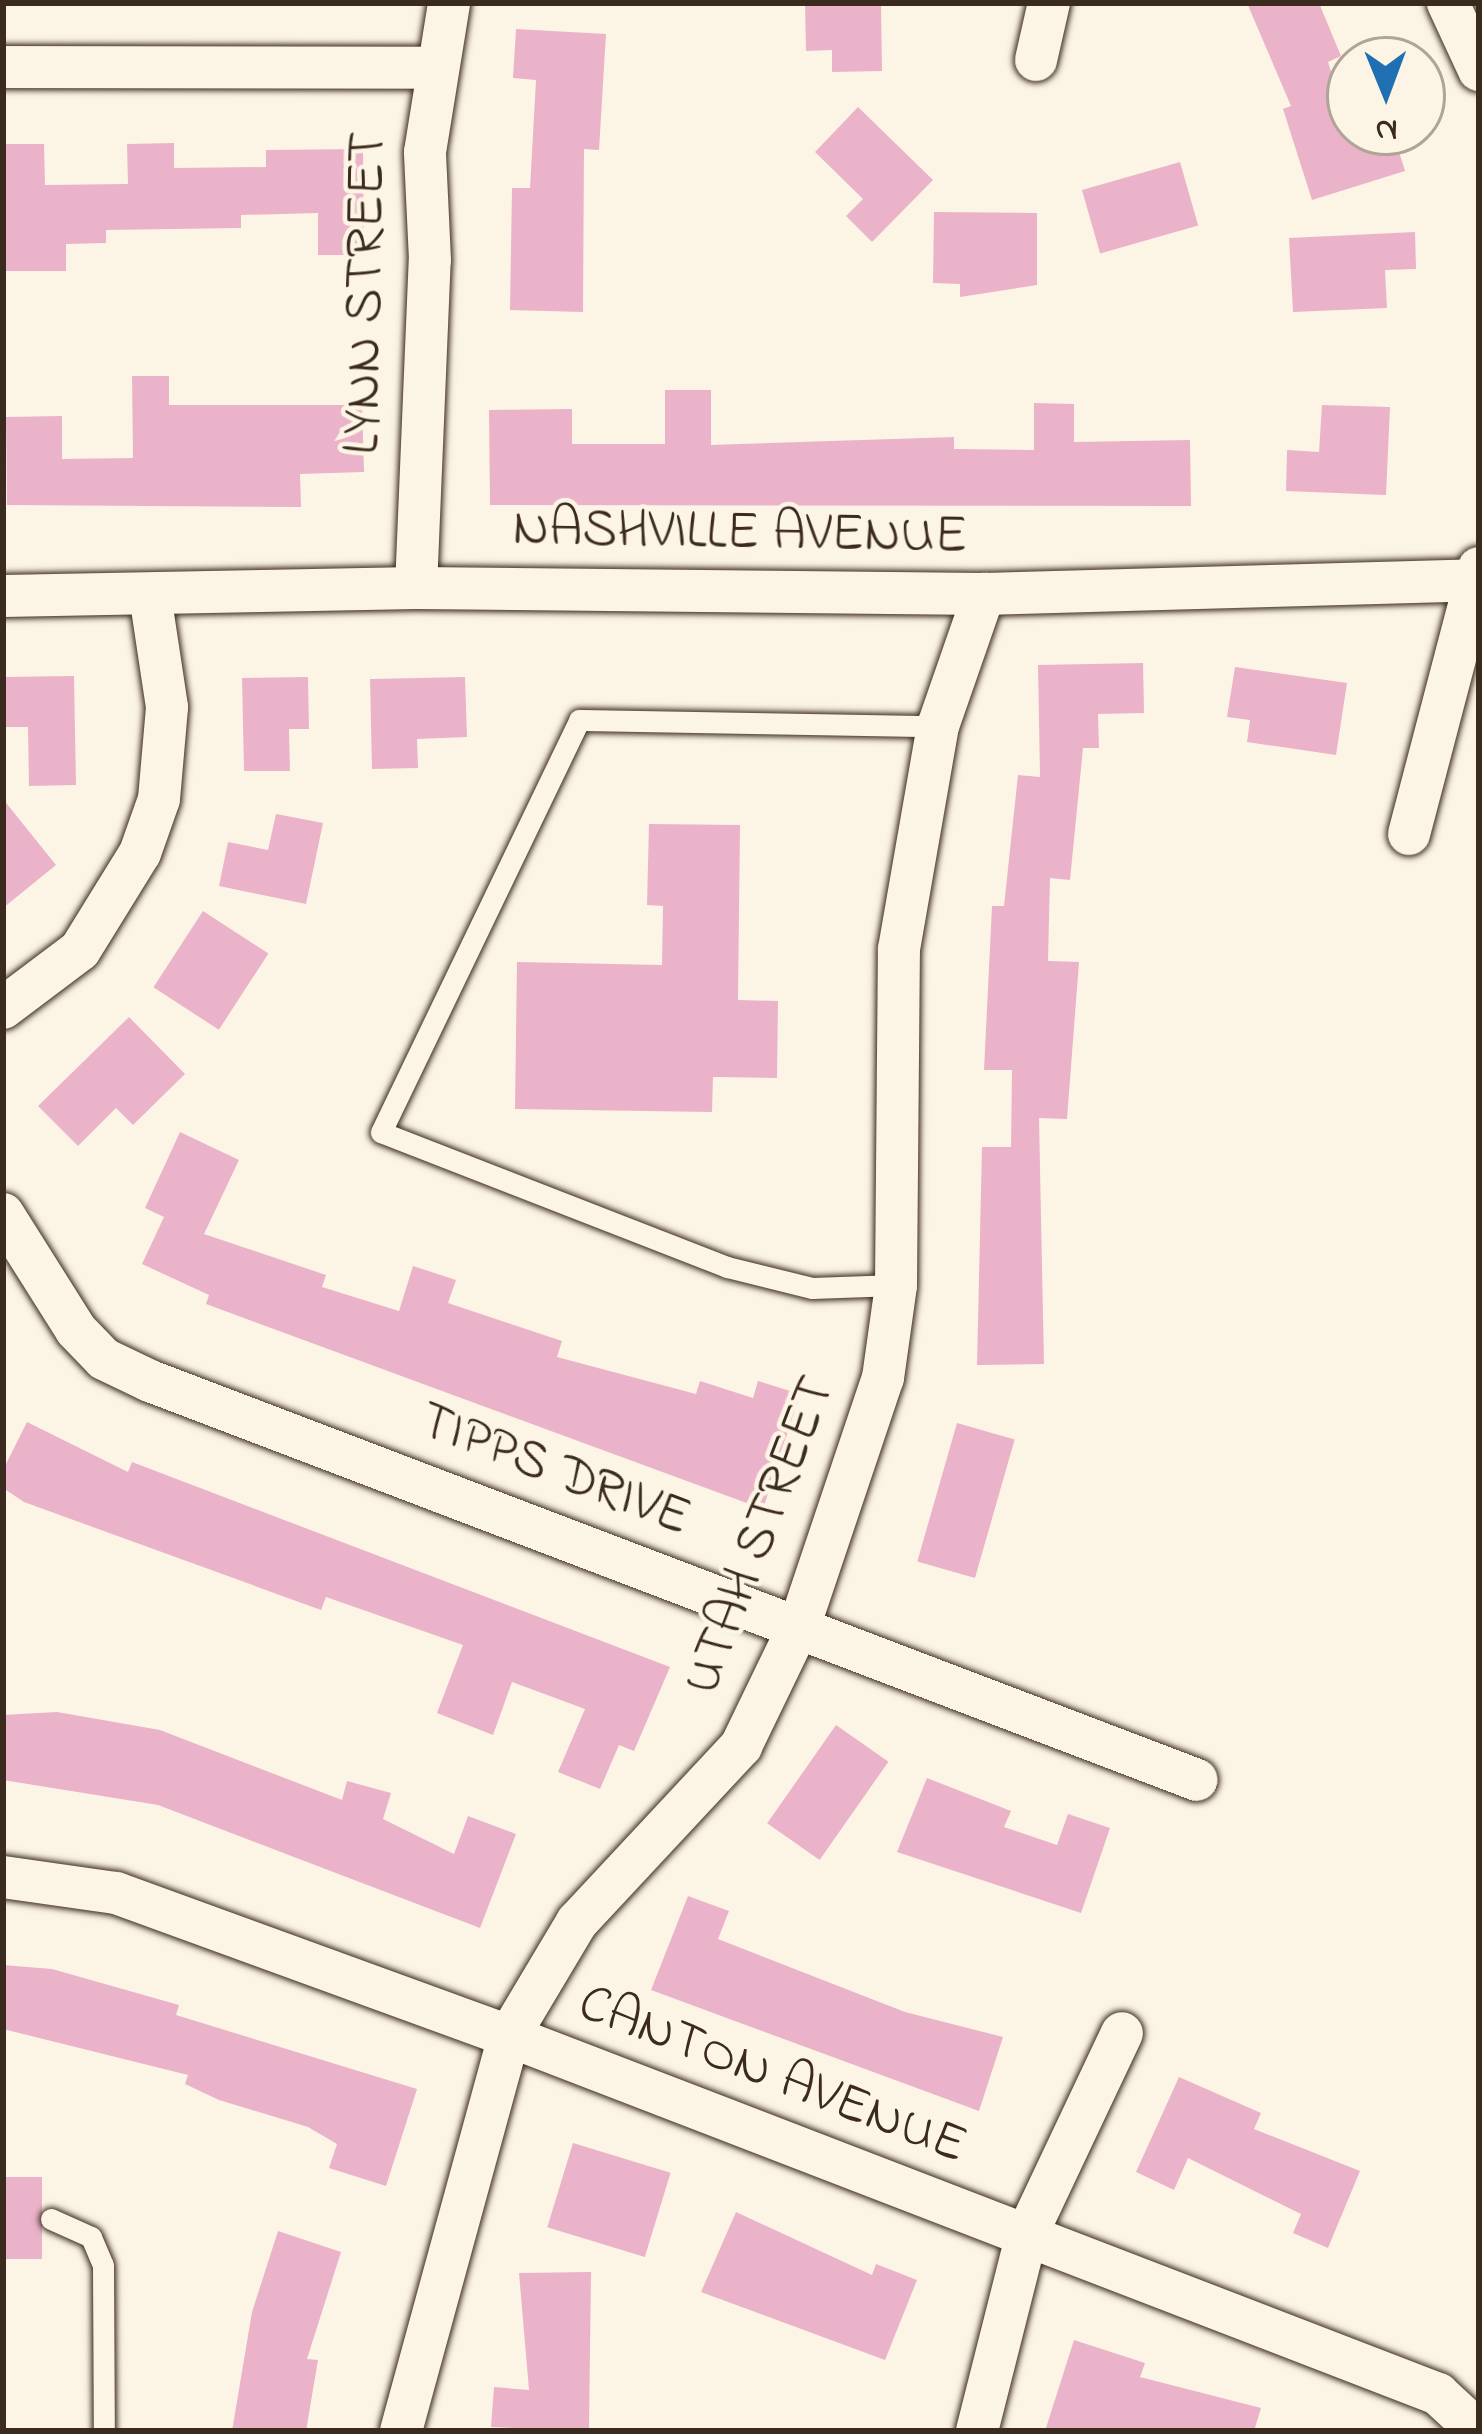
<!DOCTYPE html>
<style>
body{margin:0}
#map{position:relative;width:1482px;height:2434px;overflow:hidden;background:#fcf5e5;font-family:"Indie Flower",sans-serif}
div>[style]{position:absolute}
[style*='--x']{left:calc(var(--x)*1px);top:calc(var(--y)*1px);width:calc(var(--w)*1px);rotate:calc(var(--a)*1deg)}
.building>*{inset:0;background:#ebb3c9;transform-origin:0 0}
.roads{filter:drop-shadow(0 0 3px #3b2a1e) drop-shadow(0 0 3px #3b2a1e)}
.lane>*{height:21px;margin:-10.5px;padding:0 10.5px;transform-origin:10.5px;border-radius:10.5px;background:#fcf5e5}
.street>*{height:42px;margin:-21px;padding:0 21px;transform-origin:21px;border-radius:21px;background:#fcf5e5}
span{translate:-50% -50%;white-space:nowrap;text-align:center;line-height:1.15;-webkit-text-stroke:9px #fcf5e5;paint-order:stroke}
.street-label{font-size:54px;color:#3b2a1e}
.frame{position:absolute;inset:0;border:6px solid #3b2a1e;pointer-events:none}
.north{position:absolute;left:1326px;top:36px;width:120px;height:120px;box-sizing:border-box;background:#fcf5e5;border:3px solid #afa495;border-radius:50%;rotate:179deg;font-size:33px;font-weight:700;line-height:48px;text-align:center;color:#3b2a1e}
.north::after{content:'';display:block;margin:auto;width:42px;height:54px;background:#1f6fb2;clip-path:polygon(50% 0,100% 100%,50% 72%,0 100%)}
</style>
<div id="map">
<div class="building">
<div style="clip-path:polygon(805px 3px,881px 3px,882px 71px,832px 72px,832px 50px,806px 51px)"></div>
<div style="clip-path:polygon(1247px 3px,1319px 3px,1341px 56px,1328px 62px,1350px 132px,1393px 132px,1405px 171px,1312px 200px,1283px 109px,1291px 106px)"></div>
<div style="clip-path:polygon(516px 29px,606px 34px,599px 150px,584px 149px,583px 312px,510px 310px,512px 188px,530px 188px,536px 80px,513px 78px)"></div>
<div style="clip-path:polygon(858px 107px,933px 180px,872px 242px,846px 216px,863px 199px,815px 152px)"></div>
<div style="clip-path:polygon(174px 143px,174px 168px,266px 167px,266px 150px,363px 149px,364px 255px,318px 255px,318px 213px,241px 215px,241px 228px,106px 230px,106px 243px,66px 244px,66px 271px,4px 271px,3px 144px,44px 144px,45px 185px,128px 184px,127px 144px)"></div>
<div style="left:1180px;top:162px;width:66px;height:102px;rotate:74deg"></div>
<div style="clip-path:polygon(934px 212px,1037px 213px,1037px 285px,960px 297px,960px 284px,933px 283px)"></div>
<div style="clip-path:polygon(1415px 232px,1416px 269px,1385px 270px,1387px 308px,1293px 312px,1289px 238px)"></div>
<div style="clip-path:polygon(132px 376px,169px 376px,169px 405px,362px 405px,364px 472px,300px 474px,301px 507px,7px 505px,6px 417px,62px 416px,62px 459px,133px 458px)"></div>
<div style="clip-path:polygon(665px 390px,711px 390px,711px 445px,954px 437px,954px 449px,1034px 450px,1034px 403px,1074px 404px,1074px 442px,1190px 440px,1191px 506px,490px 505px,489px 410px,572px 409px,572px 444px,665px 444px)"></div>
<div style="clip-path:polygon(1322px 405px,1390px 407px,1386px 495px,1286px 491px,1287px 450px,1319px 452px)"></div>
<div style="clip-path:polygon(1143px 663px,1144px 713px,1098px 714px,1099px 748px,1083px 748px,1070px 880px,1050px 878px,1048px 961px,1079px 962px,1067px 1119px,1039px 1118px,1044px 1364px,977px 1365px,982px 1147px,1011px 1147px,1012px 1070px,984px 1070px,992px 906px,1004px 906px,1018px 775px,1040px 777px,1038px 665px)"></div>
<div style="clip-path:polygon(1235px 667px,1347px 683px,1336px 755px,1247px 742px,1250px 720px,1227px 717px)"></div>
<div style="clip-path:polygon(74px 676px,76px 785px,29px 786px,28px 727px,3px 727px,3px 677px)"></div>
<div style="clip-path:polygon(308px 677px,309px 729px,289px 729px,290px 771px,244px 771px,242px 678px)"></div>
<div style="clip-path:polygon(465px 677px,467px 737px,417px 739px,418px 768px,372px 769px,370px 679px)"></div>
<div style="clip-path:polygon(3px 799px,56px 865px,3px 908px)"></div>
<div style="clip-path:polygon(276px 814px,323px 823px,306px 904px,219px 886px,228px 842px,268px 850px)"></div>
<div style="clip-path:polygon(649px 824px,740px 825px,738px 1000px,778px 1001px,777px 1078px,713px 1077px,712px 1112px,515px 1109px,517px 962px,662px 965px,663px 906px,647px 905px)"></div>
<div style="left:203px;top:911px;width:78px;height:91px;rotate:33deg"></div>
<div style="clip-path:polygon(129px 1017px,185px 1074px,133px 1125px,116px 1108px,78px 1146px,38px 1106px)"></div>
<div style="clip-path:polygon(180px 1132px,239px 1160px,204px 1234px,326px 1275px,322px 1287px,399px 1311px,413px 1266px,456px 1280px,448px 1303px,562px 1341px,557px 1357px,696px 1394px,700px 1381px,753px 1398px,758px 1381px,800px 1394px,763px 1509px,206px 1304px,209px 1295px,142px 1264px,164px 1217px,145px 1208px)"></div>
<div style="clip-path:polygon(27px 1422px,128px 1472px,132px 1462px,670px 1667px,634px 1751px,619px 1745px,600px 1789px,558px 1772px,585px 1709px,512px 1682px,493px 1735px,437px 1713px,463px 1645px,326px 1597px,321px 1610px,24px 1502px,3px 1488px,3px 1470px)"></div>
<div style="left:957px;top:1423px;width:60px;height:144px;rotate:16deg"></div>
<div style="clip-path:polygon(57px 1712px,160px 1730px,342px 1800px,347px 1781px,391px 1793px,383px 1819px,454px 1854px,468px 1816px,516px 1834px,480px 1928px,158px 1805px,3px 1780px,3px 1715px)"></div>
<div style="left:836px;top:1725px;width:64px;height:120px;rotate:35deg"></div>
<div style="clip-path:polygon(927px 1778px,1011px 1811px,1004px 1827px,1057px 1845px,1068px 1814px,1110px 1828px,1081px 1913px,897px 1852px)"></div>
<div style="clip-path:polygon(688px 1896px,729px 1911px,718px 1939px,905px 2012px,1003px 2037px,979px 2111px,651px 1990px)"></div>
<div style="clip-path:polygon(3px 1965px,52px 1969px,179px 2005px,176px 2015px,417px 2089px,386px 2186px,329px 2168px,337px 2144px,308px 2127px,219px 2100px,185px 2084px,188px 2075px,3px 2029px)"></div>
<div style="clip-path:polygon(1179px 2077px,1261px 2113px,1254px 2129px,1360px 2171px,1328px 2248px,1293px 2233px,1301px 2214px,1188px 2158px,1174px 2190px,1136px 2172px)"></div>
<div style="left:573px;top:2143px;width:102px;height:88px;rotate:17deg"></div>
<div style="left:3px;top:2177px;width:39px;height:82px"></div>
<div style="clip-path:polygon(736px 2212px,872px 2275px,876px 2264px,917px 2280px,885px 2360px,701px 2292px)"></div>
<div style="clip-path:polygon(278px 2231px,341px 2252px,307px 2359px,318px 2360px,306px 2431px,232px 2431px,252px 2312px)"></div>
<div style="clip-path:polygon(591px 2272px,589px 2431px,491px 2427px,494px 2387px,529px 2390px,519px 2273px)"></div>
<div style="clip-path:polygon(1074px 2340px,1145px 2363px,1140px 2377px,1261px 2408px,1254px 2431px,1045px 2431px)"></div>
</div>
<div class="roads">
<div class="lane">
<div style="--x:896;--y:1285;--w:84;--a:178"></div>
<div style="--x:812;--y:1288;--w:88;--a:-166.1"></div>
<div style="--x:727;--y:1267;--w:371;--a:-158.7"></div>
<div style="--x:381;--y:1132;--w:457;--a:-64.3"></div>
<div style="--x:579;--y:720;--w:359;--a:1"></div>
<div style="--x:51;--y:2219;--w:44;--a:24.2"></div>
<div style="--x:91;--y:2237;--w:30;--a:67"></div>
<div style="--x:103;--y:2265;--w:166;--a:89.7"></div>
</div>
<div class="street">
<div style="--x:1448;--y:3;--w:74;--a:65.2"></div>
<div style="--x:1036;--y:60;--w:58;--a:-77.2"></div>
<div style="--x:3;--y:67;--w:428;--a:0.1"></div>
<div style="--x:416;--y:588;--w:328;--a:-87.6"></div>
<div style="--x:430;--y:260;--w:108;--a:-92.7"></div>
<div style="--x:425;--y:152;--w:151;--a:-80.8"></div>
<div style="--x:3;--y:596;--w:413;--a:-1.1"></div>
<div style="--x:416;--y:588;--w:568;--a:0.61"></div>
<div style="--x:984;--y:594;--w:492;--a:-1.6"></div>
<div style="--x:1409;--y:834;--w:275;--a:-75.3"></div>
<div style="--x:3;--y:1008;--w:96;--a:-37"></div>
<div style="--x:80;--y:950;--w:114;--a:-58.3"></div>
<div style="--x:140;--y:853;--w:57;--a:-70.6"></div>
<div style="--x:159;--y:799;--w:92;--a:-85"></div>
<div style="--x:167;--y:707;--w:113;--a:-98.6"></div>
<div style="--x:3;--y:1214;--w:137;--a:57.8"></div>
<div style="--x:76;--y:1330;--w:40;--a:46"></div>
<div style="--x:104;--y:1359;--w:51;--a:25.6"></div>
<div style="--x:150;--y:1381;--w:1120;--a:20.86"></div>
<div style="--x:3;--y:1877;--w:114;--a:8.1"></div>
<div style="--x:116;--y:1893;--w:418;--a:20"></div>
<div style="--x:509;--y:2036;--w:996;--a:21.07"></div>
<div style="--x:1438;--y:2394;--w:54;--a:42.8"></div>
<div style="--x:401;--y:2431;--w:409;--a:-74.7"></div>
<div style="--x:509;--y:2036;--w:133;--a:-59.2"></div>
<div style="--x:577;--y:1922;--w:241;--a:-47"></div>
<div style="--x:741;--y:1746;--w:136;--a:-64.2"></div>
<div style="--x:800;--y:1624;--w:260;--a:-71.4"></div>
<div style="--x:883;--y:1378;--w:94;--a:-82"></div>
<div style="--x:896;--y:1285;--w:336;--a:-89.5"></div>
<div style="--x:899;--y:949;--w:226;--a:-80.1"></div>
<div style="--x:938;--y:726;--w:140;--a:-70.8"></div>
<div style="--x:977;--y:2431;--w:203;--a:-75.8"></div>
<div style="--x:1027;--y:2234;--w:222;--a:-64.7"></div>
</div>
</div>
<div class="street-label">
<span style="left:367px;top:293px;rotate:-89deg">LYNN STREET</span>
<span style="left:740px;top:534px;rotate:1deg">NASHVILLE AVENUE</span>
<span style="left:554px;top:1471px;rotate:21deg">TIPPS DRIVE</span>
<span style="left:761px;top:1536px;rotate:-69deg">UTAH STREET</span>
<span style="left:772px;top:2076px;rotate:21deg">CANTON AVENUE</span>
</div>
<div class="frame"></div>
<div class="north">N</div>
</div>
